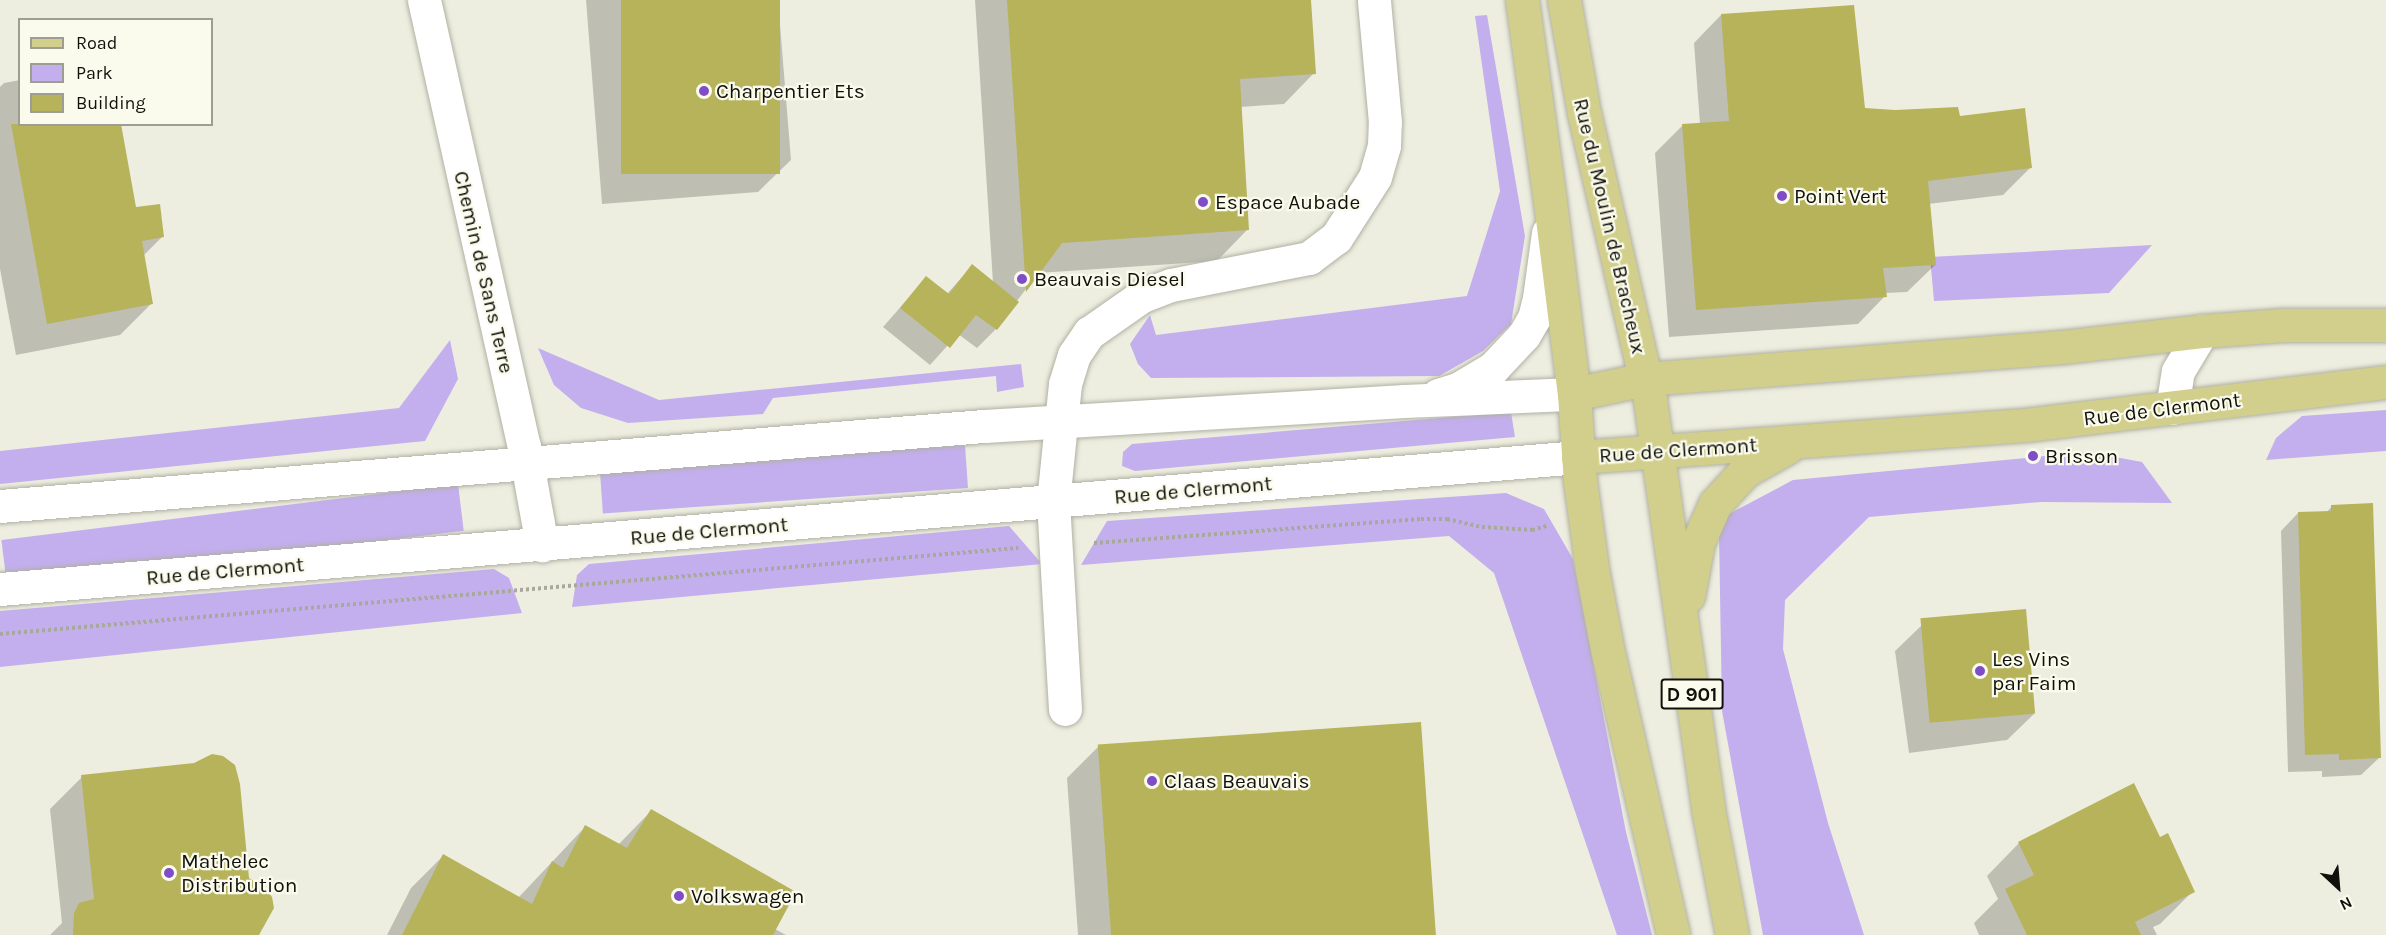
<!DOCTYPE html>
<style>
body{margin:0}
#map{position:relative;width:2386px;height:935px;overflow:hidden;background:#eeeee0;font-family:Karla,sans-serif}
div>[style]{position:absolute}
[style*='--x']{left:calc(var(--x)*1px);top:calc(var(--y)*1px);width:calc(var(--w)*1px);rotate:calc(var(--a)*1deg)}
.green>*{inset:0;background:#c3afed;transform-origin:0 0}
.shadow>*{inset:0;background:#0003}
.building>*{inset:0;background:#b6b35b;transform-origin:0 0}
.path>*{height:4px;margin-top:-2px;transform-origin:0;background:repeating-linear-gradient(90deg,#a8a89d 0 3px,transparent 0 6px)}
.roads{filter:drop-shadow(0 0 2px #b0b1a3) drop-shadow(0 0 2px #b0b1a3)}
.minor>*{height:33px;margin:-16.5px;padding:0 16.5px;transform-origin:16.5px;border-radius:16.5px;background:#fff}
.major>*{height:33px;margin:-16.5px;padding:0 16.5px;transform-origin:16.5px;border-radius:16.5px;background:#d1cf8b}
.dots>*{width:16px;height:16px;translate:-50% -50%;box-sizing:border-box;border:3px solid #fbfbed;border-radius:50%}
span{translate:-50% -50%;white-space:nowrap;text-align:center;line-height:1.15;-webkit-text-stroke:4.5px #fbfbed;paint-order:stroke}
.shield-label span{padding:2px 4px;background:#fbfbed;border:2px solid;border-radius:4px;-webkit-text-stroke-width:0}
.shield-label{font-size:20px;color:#11110c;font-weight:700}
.poi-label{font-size:21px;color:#11110c}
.left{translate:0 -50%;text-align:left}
.street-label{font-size:21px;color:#11110c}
.legend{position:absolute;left:18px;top:18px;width:195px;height:108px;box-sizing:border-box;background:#fbfbed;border:2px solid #9d9d93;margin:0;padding:8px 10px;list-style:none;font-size:18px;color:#11110c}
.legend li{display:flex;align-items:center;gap:12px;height:30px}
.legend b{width:30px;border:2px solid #9d9d93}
.north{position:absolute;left:2308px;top:857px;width:60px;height:60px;-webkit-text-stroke:4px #fbfbed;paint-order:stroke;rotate:154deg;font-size:16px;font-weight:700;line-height:24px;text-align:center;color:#11110c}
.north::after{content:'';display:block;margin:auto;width:21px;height:27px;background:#11110c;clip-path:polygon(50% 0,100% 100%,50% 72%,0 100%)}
</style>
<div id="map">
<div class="green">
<div style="clip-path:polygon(1487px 15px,1525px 236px,1511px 324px,1483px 351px,1439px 376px,1151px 378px,1138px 364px,1130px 344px,1150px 315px,1156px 335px,1467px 296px,1500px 191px,1475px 16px)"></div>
<div style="clip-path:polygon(2152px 245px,2109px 293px,1934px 301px,1930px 257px)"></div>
<div style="clip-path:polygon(450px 340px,458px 379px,425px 441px,0 484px,0 451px,399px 408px)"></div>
<div style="clip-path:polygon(538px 348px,659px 400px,1021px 364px,1024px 387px,997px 392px,996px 376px,773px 398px,763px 414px,628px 423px,581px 408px,554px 385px)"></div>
<div style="clip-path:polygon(2386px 410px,2386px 451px,2266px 460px,2276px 438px,2302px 416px)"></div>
<div style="clip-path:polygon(1511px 412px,1515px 437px,1135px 471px,1122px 466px,1123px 452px,1132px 444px)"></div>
<div style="left:965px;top:445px;width:43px;height:366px;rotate:86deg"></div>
<div style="clip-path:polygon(2088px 452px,2142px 462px,2172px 503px,2041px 502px,1869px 517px,1785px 600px,1783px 649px,1828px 823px,1864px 935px,1763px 935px,1722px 711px,1719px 534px,1727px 515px,1793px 480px)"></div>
<div style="left:458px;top:484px;width:47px;height:460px;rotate:83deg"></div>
<div style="clip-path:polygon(1506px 493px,1544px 509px,1573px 559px,1626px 832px,1652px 935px,1617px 935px,1494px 573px,1449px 536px,1081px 565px,1107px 521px)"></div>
<div style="clip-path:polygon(1009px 526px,1042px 564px,572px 607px,577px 575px,589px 564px)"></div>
<div style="clip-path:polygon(494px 569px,509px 578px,522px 613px,0 667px,0 611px)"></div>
</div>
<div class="shadow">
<div style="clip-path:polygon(586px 0,778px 0,791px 160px,758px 192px,602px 204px)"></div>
<div style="clip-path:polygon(975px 0,1309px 0,1314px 73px,1284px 104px,1240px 107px,1247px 230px,1217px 261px,1038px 273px,996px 329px,977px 348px,958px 334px,930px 365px,883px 327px,926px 278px,947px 294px,972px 266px,993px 283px)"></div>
<div style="clip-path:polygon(1721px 15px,1863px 109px,1958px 118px,2031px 167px,2003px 195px,1928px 204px,1935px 265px,1907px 292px,1885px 293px,1885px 296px,1858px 324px,1669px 337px,1655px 153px,1683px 125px,1700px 124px,1694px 43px)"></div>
<div style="clip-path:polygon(20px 80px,20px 124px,135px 208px,162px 237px,143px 256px,152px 303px,120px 335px,16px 355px,0 269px,0 87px,4px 83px)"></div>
<div style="clip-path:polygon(2332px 506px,2379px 758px,2361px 775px,2322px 777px,2322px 771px,2288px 772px,2281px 531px,2298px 513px,2326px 513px)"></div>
<div style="clip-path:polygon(1922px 625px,2034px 714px,2007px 740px,1909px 753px,1895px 651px)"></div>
<div style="clip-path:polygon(1099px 746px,1436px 935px,1078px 935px,1067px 778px)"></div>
<div style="clip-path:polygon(82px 777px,247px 879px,257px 935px,50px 935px,62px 923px,50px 809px)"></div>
<div style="clip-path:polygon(651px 811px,775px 929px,786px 935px,387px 935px,411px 888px,444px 855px,518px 898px,585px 827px,618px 845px)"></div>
<div style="clip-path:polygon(2159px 839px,2193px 891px,2160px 924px,2153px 927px,2157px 935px,1979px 935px,1974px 923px,1998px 899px,1987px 876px,2019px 843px)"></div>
</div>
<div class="building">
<div style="left:621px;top:0;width:159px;height:174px"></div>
<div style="clip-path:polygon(1007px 0,1311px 0,1316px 74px,1240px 79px,1249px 230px,1062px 243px,1026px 292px)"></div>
<div style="clip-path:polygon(1854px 5px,1865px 108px,1895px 110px,1958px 107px,1960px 116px,2025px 108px,2032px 168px,1928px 181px,1936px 265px,1883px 268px,1887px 297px,1696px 310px,1682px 124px,1729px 121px,1721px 14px)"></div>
<div style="clip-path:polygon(11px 124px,121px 124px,136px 207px,160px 204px,164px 237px,142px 241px,153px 304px,47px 324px)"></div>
<div style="clip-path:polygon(972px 264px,1019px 302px,997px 330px,976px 315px,950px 348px,900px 308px,926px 276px,949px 294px)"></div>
<div style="clip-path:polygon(2373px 503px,2381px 758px,2339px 760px,2339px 754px,2305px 755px,2298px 512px,2331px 511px,2331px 505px)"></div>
<div style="left:2026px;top:609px;width:105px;height:106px;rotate:85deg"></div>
<div style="left:1421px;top:722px;width:214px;height:324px;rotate:86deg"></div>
<div style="clip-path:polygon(212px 754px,223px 756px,235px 765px,240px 784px,249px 878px,266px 889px,272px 897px,274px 908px,259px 935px,73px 935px,74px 913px,79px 903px,94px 899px,81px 775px,194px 763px)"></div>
<div style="clip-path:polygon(2134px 783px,2160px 837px,2168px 833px,2195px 892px,2135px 922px,2141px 935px,2027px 935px,2005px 889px,2034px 875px,2018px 842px)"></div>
<div style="clip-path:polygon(651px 809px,796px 892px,773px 935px,402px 935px,443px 854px,532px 904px,552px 861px,563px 868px,585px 825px,627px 848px)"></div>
</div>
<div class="path">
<div style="--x:1094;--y:543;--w:328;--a:-4.2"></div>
<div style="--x:1421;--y:519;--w:26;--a:0"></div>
<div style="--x:1447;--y:519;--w:36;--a:13"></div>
<div style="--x:1482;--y:527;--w:50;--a:3.4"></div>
<div style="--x:1532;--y:530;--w:15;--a:-16"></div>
<div style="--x:0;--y:634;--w:1022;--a:-4.83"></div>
</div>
<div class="roads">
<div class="minor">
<div style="--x:424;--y:0;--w:457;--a:77.4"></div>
<div style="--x:524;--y:446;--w:101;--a:79.7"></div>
<div style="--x:1438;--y:395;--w:21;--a:-17"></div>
<div style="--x:1458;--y:389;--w:41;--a:-31"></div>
<div style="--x:1493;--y:368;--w:45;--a:-46.8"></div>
<div style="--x:1524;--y:335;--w:20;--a:-60"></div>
<div style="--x:1534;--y:318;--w:21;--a:-76"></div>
<div style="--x:1539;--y:298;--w:66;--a:-82.1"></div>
<div style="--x:2172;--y:408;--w:37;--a:-81"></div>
<div style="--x:2178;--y:371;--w:47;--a:-59"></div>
<div style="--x:0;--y:506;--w:987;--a:-4.65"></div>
<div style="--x:984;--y:426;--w:421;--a:-3.4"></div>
<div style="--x:1404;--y:401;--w:170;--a:-2.4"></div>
<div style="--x:0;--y:589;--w:1584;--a:-4.78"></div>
<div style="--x:1065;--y:709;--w:207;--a:-93.3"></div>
<div style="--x:1053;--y:502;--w:119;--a:-84.2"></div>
<div style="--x:1065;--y:384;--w:30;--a:-73"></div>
<div style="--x:1074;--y:355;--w:27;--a:-56"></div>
<div style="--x:1089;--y:333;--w:65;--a:-34.9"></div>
<div style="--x:1142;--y:296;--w:31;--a:-21"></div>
<div style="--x:1171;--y:285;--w:141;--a:-11.1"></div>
<div style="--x:1309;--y:258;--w:34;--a:-37"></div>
<div style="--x:1336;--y:238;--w:72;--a:-57.4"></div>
<div style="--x:1375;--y:177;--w:32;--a:-74"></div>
<div style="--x:1384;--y:146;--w:24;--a:-88"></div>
<div style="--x:1385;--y:122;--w:122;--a:-95.2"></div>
</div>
<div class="major">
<div style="--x:1522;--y:0;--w:204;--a:82.1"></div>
<div style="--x:1550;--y:202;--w:193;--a:82.9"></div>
<div style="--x:1574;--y:394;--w:87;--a:86.1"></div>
<div style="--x:1580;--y:481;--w:89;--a:82.2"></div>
<div style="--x:1592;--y:569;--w:80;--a:79.2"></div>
<div style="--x:1607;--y:648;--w:294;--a:77"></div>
<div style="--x:1564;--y:0;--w:115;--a:80"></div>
<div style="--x:1584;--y:113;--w:294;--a:77"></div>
<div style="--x:1650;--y:400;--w:413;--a:81.9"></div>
<div style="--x:1708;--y:809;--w:128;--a:79.2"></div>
<div style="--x:1574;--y:394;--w:73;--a:-11.9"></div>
<div style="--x:1645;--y:379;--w:418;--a:-4.4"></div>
<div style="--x:2062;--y:347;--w:141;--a:-6.5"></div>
<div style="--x:2202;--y:331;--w:81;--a:-4.2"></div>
<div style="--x:2283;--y:325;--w:103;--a:0"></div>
<div style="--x:1578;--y:457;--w:448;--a:-4.1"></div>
<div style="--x:2025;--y:425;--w:364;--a:-6.8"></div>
<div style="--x:1688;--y:596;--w:55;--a:-79.5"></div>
<div style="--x:1698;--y:542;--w:42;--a:-65.9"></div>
<div style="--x:1715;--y:504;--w:45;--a:-47.7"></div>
<div style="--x:1745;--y:471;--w:49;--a:-29.2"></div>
</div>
</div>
<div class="dots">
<div style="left:704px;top:91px;background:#7f4ec6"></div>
<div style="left:1782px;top:196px;background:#7f4ec6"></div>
<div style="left:1203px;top:202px;background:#7f4ec6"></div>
<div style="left:1022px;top:279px;background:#7f4ec6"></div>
<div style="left:2033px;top:456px;background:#7f4ec6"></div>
<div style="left:1980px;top:671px;background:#7f4ec6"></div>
<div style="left:1152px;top:781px;background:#7f4ec6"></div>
<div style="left:169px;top:873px;background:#7f4ec6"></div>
<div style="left:679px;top:896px;background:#7f4ec6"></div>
</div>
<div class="shield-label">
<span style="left:1692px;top:694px">D 901</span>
</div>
<div class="poi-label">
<span class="left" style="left:716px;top:91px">Charpentier Ets</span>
<span class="left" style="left:1794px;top:196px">Point Vert</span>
<span class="left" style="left:1215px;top:202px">Espace Aubade</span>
<span class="left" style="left:1034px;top:279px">Beauvais Diesel</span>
<span class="left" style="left:2045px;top:456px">Brisson</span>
<span class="left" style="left:1992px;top:671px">Les Vins<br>par Faim</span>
<span class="left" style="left:1164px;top:781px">Claas Beauvais</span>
<span class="left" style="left:181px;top:873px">Mathelec<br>Distribution</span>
<span class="left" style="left:691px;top:896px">Volkswagen</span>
</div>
<div class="street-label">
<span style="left:1610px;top:226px;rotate:77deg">Rue du Moulin de Bracheux</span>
<span style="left:484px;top:272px;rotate:77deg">Chemin de Sans Terre</span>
<span style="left:2162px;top:409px;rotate:-7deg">Rue de Clermont</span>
<span style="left:1678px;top:450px;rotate:-4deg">Rue de Clermont</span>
<span style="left:1193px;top:490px;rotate:-5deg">Rue de Clermont</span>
<span style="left:709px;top:531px;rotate:-5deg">Rue de Clermont</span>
<span style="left:225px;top:571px;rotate:-5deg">Rue de Clermont</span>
</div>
<ul class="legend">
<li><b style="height:8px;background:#d1cf8b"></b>Road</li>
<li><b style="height:16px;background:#c3afed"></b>Park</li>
<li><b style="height:16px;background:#b6b35b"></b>Building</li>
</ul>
<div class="north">N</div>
</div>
